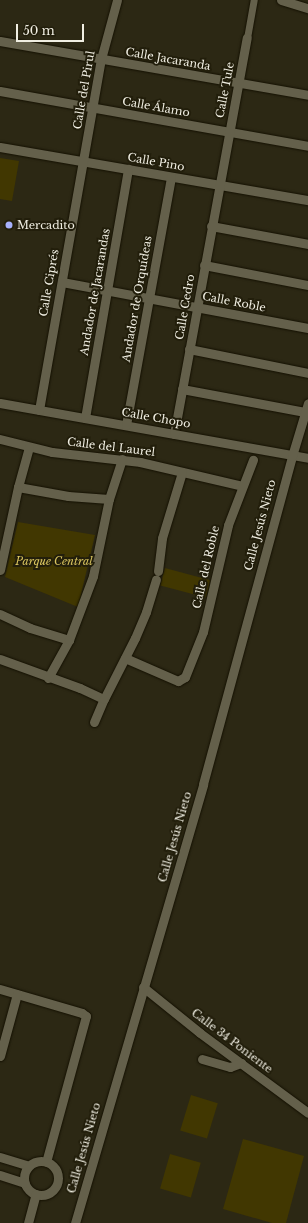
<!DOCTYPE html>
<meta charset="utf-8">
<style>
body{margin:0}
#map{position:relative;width:308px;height:1223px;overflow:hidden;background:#2c2814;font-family:"Libre Baskerville",serif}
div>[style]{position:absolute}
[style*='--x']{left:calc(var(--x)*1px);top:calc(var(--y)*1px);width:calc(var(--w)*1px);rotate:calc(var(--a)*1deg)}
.green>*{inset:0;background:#413701;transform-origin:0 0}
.roads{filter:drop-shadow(0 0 1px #141001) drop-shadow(0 0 1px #141001)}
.pedestrian>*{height:7px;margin:-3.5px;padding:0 3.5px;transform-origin:3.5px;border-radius:3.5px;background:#64604b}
.minor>*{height:9px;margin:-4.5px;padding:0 4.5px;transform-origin:4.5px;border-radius:4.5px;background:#64604b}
.minor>.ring{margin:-4.5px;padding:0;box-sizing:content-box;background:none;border:9px solid #64604b;border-radius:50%}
.dots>*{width:11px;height:11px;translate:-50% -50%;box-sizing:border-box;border:2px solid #221e0b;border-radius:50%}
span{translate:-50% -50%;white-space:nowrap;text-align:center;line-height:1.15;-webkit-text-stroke:4px #221e0b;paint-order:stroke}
.street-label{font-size:11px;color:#f0eee2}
.poi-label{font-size:11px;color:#f0eee2}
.left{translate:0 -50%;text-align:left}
.park-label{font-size:11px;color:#dac55f;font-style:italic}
.scale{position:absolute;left:16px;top:24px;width:68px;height:18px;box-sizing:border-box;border:2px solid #f0eee2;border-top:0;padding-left:5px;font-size:12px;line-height:14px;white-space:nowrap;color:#f0eee2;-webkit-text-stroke:3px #221e0b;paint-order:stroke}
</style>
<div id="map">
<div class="green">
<div style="clip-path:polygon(0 158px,19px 161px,12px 201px,0 199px)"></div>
<div style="clip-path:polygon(18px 522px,95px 535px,78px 607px,5px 577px)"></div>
<div style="left:165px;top:568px;width:47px;height:18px;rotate:15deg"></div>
<div style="left:191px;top:1095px;width:28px;height:37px;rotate:17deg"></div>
<div style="clip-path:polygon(243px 1139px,304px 1156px,286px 1223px,272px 1223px,223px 1209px)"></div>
<div style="left:170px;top:1154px;width:32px;height:36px;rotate:16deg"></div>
</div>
<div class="roads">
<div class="pedestrian">
<div style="--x:247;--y:38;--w:39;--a:-80"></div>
</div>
<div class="minor">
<div style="--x:281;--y:0;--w:28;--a:17"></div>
<div style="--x:0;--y:41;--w:313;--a:9.9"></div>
<div style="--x:0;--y:91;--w:313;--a:10.1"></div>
<div style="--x:0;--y:147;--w:313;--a:9.8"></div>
<div style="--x:211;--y:226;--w:99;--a:10.5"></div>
<div style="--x:204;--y:265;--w:106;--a:10.9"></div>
<div style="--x:62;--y:282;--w:250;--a:10.6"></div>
<div style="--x:189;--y:349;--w:121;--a:11.4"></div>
<div style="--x:182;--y:389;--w:125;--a:10.6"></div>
<div style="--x:0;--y:403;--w:313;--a:10.1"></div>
<div style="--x:39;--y:410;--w:356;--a:-80"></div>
<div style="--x:101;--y:59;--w:61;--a:-74.8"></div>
<div style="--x:85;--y:418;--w:253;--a:-80.2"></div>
<div style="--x:126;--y:425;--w:252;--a:-79.7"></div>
<div style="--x:174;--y:434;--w:403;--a:-79.6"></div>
<div style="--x:0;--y:439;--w:54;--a:14"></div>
<div style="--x:52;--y:452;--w:89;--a:6.5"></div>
<div style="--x:140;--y:462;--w:105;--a:13.2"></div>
<div style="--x:18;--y:487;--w:51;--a:10.2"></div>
<div style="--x:68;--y:496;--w:41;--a:4.2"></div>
<div style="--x:0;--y:570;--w:85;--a:-77.8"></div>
<div style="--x:18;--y:487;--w:41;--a:-74.6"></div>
<div style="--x:158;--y:571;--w:33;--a:-83"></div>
<div style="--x:162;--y:538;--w:69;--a:-73.1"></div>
<div style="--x:0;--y:614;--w:33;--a:25"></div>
<div style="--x:30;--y:628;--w:41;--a:17.1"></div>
<div style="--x:125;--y:658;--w:58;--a:23.5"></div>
<div style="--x:178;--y:681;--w:8;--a:-30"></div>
<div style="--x:185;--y:677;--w:48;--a:-68.2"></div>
<div style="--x:203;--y:632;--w:110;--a:-76.8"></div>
<div style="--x:228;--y:525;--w:70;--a:-69"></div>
<div style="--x:0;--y:659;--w:85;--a:19.9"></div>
<div style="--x:80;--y:688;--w:26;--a:25"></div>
<div style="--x:48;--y:678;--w:43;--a:-61.1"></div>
<div style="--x:69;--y:640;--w:68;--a:-69.4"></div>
<div style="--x:93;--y:576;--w:79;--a:-78.3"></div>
<div style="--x:109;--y:499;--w:42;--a:-72"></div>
<div style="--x:94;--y:722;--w:25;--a:-67"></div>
<div style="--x:104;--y:699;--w:68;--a:-63.1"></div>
<div style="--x:135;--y:638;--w:28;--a:-67"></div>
<div style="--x:146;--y:612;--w:34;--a:-73"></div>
<div style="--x:143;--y:987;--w:73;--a:38.9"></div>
<div style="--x:200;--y:1033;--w:134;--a:36.5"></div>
<div style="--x:0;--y:989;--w:85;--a:16.3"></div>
<div style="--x:82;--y:1013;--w:5;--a:37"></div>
<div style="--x:86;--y:1016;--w:151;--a:105.3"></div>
<div style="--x:0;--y:1056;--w:64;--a:-74.7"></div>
<div style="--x:202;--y:1059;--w:29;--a:16"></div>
<div style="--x:230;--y:1067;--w:12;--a:-20"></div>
<div style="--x:0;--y:1157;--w:30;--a:17"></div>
<div class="ring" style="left:24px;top:1161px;width:25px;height:25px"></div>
<div style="--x:0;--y:1175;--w:26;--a:18"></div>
<div style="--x:28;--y:1223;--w:30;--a:-75"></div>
<div style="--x:75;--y:1223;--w:457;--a:-73.7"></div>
<div style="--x:203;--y:784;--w:340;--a:-74.8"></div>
<div style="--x:292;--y:456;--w:55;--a:-73.2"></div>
</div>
</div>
<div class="dots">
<div style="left:9px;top:225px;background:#a7b1fc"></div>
</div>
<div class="street-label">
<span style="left:168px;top:59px;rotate:10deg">Calle Jacaranda</span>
<span style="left:84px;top:90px;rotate:-80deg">Calle del Pirul</span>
<span style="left:225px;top:90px;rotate:-79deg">Calle Tule</span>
<span style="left:156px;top:107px;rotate:10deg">Calle Álamo</span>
<span style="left:156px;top:162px;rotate:10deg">Calle Pino</span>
<span style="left:49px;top:283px;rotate:-80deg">Calle Ciprés</span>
<span style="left:95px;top:292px;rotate:-80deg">Andador de Jacarandas</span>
<span style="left:137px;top:299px;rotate:-80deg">Andador de Orquídeas</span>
<span style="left:234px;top:302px;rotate:11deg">Calle Roble</span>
<span style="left:185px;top:307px;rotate:-80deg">Calle Cedro</span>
<span style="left:156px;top:418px;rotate:10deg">Calle Chopo</span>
<span style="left:111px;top:447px;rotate:7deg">Calle del Laurel</span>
<span style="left:260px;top:525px;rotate:-75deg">Calle Jesús Nieto</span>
<span style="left:206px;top:567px;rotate:-77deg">Calle del Roble</span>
<span style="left:175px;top:837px;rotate:-74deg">Calle Jesús Nieto</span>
<span style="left:232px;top:1041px;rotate:37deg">Calle 34 Poniente</span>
<span style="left:84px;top:1148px;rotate:-74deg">Calle Jesús Nieto</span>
</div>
<div class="poi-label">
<span class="left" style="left:17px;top:225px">Mercadito</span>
</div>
<div class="park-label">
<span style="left:54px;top:561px">Parque Central</span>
</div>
<div class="scale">50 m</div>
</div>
